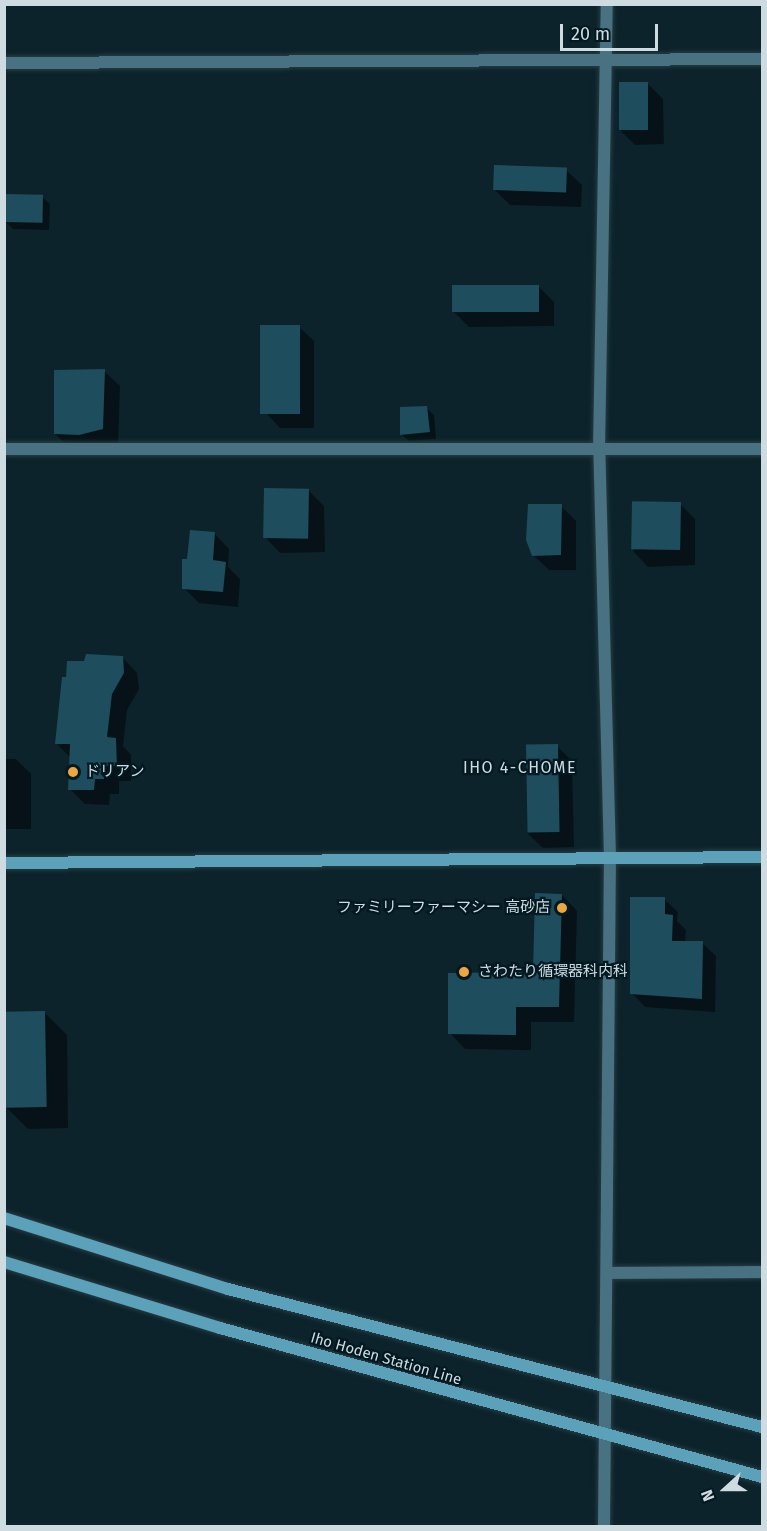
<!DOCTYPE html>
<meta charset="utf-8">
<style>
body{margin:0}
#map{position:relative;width:767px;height:1531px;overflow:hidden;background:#0c232b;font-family:"Fira Sans","Noto Sans JP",sans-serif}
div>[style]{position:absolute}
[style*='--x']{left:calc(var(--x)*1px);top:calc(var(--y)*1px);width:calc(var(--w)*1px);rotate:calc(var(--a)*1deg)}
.shadow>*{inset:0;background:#0007}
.building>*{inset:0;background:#1e4d5d;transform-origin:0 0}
.roads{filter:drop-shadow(0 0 2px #273d44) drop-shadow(0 0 2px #273d44)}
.street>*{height:12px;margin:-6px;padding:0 6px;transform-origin:6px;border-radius:6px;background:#487281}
.secondary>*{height:12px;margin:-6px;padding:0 6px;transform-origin:6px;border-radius:6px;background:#5ba1ba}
.dots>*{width:16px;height:16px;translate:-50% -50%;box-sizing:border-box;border:3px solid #031921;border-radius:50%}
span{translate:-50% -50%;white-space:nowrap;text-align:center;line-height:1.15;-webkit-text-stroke:4.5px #031921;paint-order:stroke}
.poi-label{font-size:15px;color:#cedbe1}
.left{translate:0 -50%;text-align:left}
.right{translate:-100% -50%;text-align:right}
.street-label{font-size:15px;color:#cedbe1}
.neighbourhood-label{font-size:16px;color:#cedbe1;letter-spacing:1.5px}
.frame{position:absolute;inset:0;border:6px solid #cedbe1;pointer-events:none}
.north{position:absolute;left:695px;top:1459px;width:60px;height:60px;-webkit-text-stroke:4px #031921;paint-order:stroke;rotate:249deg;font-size:16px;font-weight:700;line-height:24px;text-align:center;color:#cedbe1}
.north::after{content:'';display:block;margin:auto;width:21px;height:27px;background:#cedbe1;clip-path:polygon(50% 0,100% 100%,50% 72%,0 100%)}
.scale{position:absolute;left:560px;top:24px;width:98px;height:27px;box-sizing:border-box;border:3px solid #cedbe1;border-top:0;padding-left:8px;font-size:18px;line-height:21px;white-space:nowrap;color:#cedbe1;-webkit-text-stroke:4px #031921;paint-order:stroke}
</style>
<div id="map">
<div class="shadow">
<div style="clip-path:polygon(648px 84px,663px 99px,664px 144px,635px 145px,619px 129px)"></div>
<div style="clip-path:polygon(566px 170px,582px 185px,581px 207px,510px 205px,494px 189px)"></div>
<div style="clip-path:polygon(42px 197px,50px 204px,49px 230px,13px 229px,5px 221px)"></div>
<div style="clip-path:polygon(538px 286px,554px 302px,554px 326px,469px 327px,454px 312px)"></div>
<div style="clip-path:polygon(299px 327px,314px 341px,314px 428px,280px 428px,266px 413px)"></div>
<div style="clip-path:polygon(104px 371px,120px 386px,118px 444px,71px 449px,55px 434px)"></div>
<div style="clip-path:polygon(426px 408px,434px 415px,436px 439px,409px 441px,401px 434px)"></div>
<div style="clip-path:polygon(308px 490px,324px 506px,325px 552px,280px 553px,265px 537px)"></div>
<div style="clip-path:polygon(680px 504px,695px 519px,695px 565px,648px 567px,633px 551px)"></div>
<div style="clip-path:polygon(561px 506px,576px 521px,576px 570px,549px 570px,533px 555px)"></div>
<div style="clip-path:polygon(214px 533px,229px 549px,228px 567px,240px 579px,238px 607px,199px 603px,184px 588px,189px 560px)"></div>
<div style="clip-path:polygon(122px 657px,137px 673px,139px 689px,127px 710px,123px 746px,131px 755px,131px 781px,119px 781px,119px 794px,110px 794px,109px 805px,85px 804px,70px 789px,71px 758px,56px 743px,85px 663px)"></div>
<div style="clip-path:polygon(557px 746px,572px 761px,574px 847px,543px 848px,528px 834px)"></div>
<div style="clip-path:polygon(4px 759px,16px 759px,31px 774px,31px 829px,4px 829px)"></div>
<div style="clip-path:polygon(562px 895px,577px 911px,574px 1022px,531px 1022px,531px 1050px,465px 1049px,450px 1033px,534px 974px)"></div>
<div style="clip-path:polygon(664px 899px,678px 912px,677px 921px,686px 930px,685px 942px,702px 943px,716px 956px,715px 1012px,645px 1007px,632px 993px)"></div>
<div style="clip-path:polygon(45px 1013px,67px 1035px,68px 1128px,28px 1129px,5px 1106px)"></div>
</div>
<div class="building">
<div style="left:619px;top:82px;width:29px;height:48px"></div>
<div style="left:494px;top:165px;width:73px;height:25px;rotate:2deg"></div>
<div style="left:4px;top:194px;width:39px;height:28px;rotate:1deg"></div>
<div style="left:539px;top:285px;width:27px;height:87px;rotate:90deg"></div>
<div style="left:260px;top:325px;width:40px;height:89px"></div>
<div style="clip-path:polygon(105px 369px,103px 429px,79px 435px,54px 434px,54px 370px)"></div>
<div style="clip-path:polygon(427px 406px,430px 432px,400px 435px,400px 407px)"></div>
<div style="left:264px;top:488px;width:45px;height:50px;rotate:1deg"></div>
<div style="left:681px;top:502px;width:48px;height:49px;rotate:91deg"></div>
<div style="clip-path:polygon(528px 504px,562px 504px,561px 555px,532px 556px,526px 540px)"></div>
<div style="clip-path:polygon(190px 530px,215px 532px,213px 560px,226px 562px,223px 592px,182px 589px,182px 559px,187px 559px)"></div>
<div style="clip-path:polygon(86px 654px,123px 656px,124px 673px,112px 694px,107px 737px,116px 738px,117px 766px,104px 766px,104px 779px,95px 779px,94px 790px,68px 790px,70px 744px,55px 744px,62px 677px,66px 677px,67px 661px,84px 661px)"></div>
<div style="left:558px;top:744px;width:88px;height:32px;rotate:89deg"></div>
<div style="clip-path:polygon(535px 893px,562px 894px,559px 1007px,516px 1007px,516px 1035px,448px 1034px,448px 973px,533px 972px)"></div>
<div style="clip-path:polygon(630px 897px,665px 897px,665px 914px,673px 915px,672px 941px,703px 941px,702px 999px,630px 994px)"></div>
<div style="left:45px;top:1011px;width:96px;height:41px;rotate:89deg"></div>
</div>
<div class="roads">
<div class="street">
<div style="--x:4;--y:63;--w:758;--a:-0.3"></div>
<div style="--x:4;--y:449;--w:758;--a:0"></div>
<div style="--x:607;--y:1273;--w:155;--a:-0.4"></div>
<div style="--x:604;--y:1526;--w:668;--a:-89.49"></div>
<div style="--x:610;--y:858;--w:409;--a:-91.5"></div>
<div style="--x:599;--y:449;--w:445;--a:-89"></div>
</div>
<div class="secondary">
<div style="--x:4;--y:863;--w:758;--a:-0.45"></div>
<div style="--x:4;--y:1218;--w:235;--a:17.6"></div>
<div style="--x:228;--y:1289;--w:552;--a:14.49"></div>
<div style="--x:4;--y:1262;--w:226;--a:17"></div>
<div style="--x:220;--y:1328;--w:562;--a:15.37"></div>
</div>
</div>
<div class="dots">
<div style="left:73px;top:772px;background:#f0a63f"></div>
<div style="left:562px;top:908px;background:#f0a63f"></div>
<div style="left:464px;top:972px;background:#f0a63f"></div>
</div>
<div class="poi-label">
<span class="left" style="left:85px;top:772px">ドリアン</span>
<span class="right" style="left:550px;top:908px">ファミリーファーマシー 高砂店</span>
<span class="left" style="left:478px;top:972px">さわたり循環器科内科</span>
</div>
<div class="street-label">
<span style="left:386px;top:1359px;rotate:16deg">Iho Hoden Station Line</span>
</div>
<div class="neighbourhood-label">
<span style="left:520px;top:768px">IHO 4-CHOME</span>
</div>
<div class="frame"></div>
<div class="north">N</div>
<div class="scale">20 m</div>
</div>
